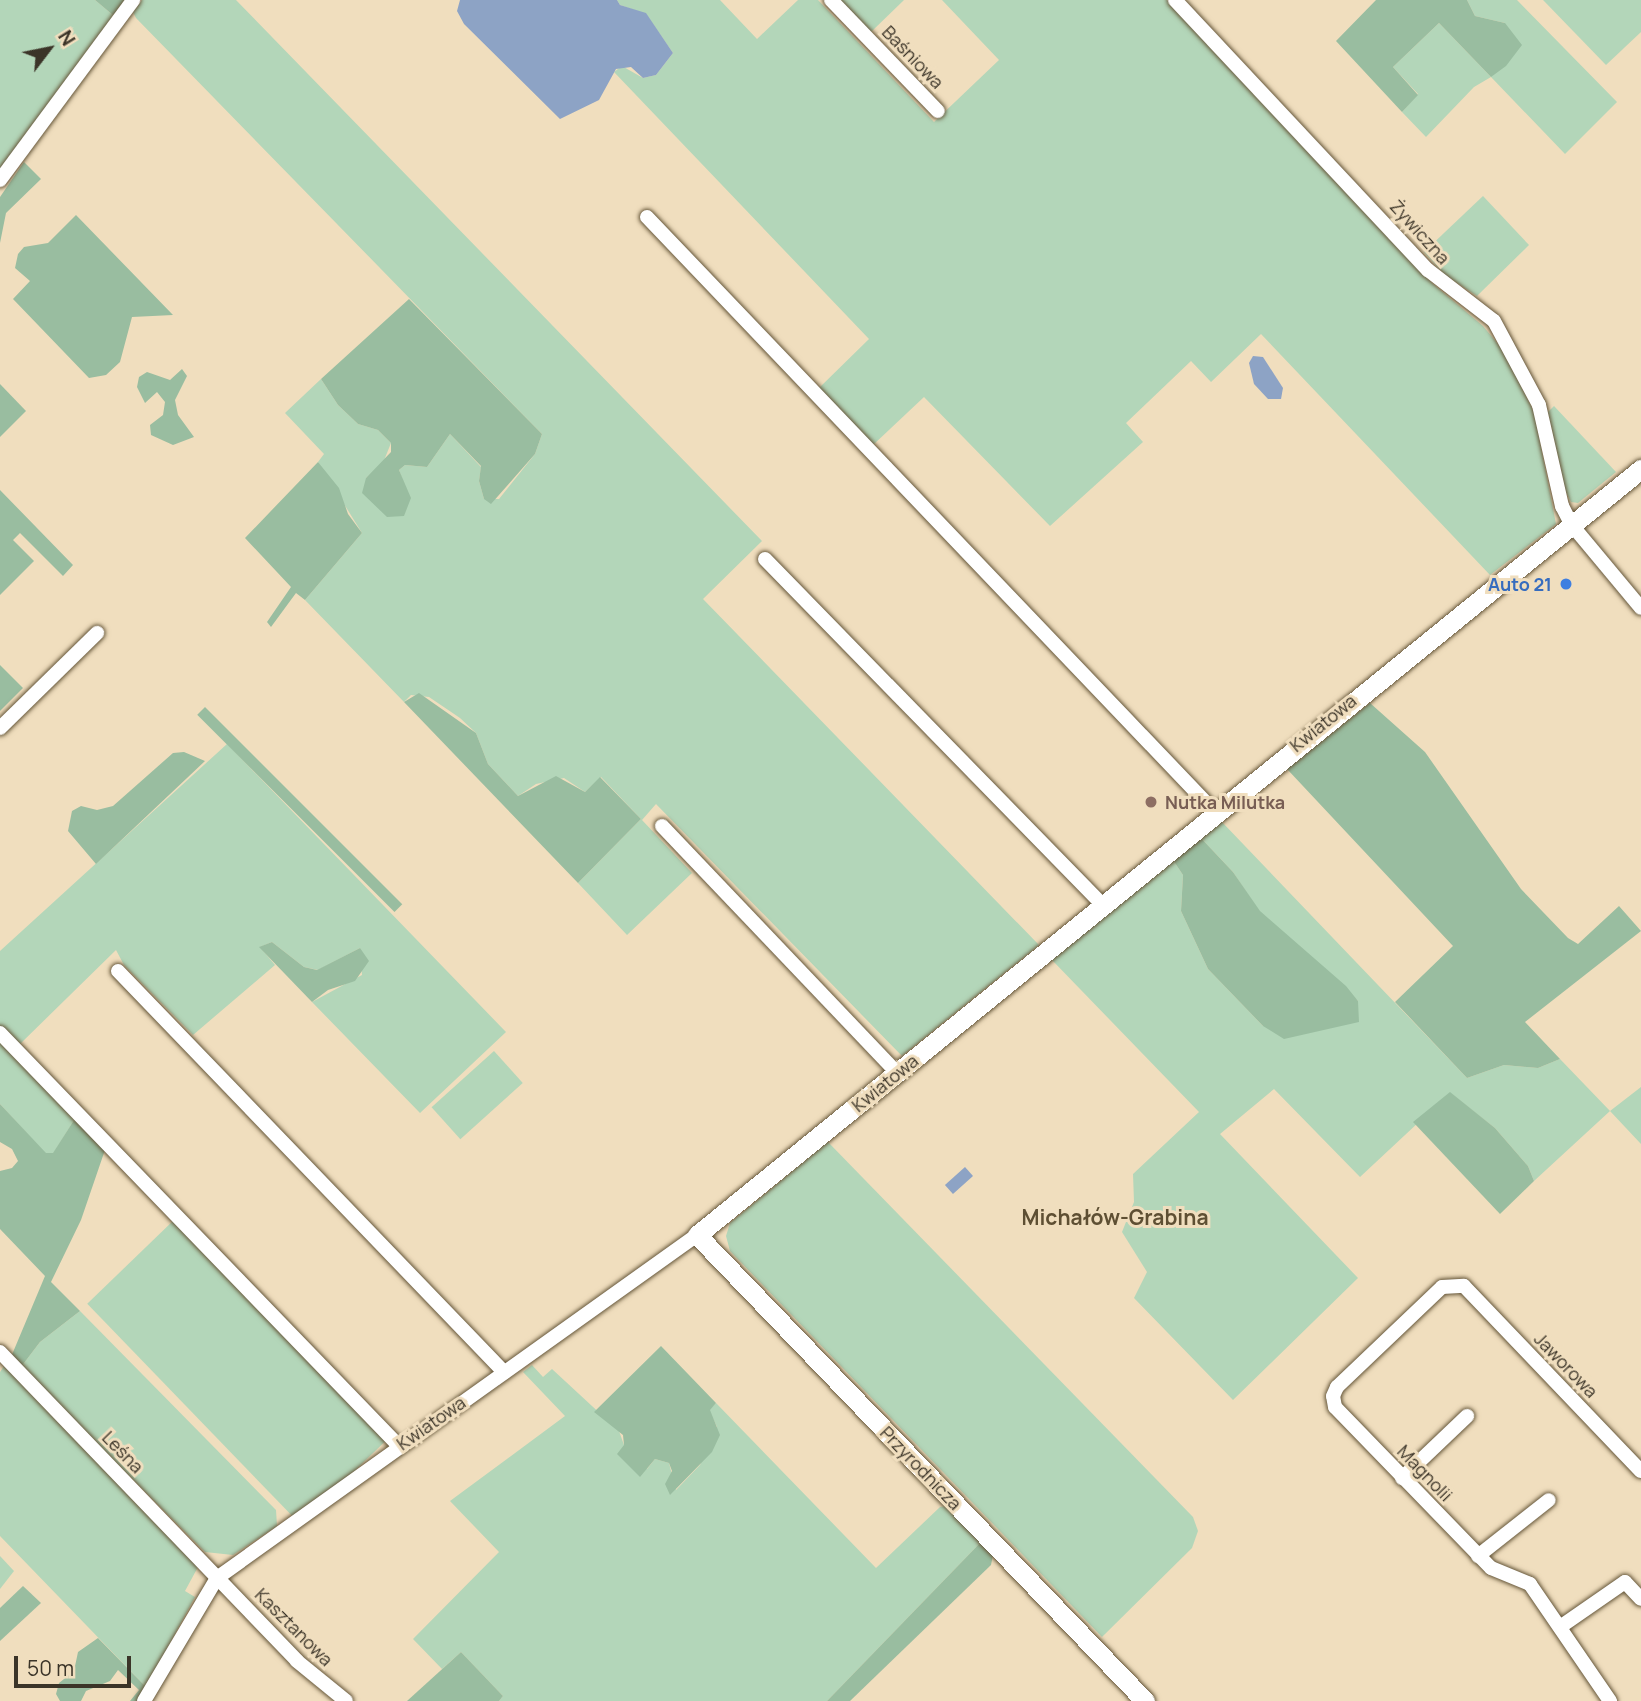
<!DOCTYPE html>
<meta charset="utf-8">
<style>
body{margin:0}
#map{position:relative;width:1641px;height:1701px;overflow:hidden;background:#f0debe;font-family:Manrope,sans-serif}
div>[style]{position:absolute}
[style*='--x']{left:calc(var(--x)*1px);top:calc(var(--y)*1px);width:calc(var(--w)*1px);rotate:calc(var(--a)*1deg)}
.green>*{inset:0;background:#b3d6b9;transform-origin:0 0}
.forest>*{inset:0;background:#99bda0;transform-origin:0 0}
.water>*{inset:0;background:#8da3c5;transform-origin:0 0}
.roads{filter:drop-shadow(0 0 2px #655639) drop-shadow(0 0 2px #655639)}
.minor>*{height:14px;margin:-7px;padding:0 7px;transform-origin:7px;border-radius:7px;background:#fff}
.tertiary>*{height:19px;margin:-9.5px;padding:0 9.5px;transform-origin:9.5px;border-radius:9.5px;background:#fff}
.dots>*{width:19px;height:19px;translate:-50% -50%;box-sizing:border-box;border:4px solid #f0debe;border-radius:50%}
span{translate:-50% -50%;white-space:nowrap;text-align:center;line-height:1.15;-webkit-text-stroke:6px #f0debe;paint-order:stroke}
.street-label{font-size:18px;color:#3b3428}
.shop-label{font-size:18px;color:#366cbe;font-weight:700}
.right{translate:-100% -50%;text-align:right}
.education-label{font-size:18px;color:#785e54;font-weight:700}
.left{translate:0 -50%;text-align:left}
.quarter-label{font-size:21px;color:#5e4f33;font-weight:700}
.north{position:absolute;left:14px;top:14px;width:70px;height:70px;-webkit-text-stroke:5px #f0debe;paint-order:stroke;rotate:58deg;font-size:19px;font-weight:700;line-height:28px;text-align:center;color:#3b3428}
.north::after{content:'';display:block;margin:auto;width:24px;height:32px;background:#3b3428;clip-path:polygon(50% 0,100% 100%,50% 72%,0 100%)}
.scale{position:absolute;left:14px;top:1656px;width:117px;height:32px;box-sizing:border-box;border:4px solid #3b3428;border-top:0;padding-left:9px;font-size:21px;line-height:24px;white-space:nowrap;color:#3b3428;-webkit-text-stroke:5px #f0debe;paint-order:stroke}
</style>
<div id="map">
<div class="green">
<div style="clip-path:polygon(0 0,95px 0,114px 16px,0 170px)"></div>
<div style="clip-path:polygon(142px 0,236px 0,762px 541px,703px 599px,1039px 945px,902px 1056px,656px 804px,642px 820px,692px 873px,627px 935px,578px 883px,641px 819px,601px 777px,585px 792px,564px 778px,536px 784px,518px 796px,488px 764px,476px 733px,460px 718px,429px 697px,411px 695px,404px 702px,305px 600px,362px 533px,318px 462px,324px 454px,285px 413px,321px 379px,338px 405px,358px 424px,378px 430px,391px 443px,383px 463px,366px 478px,405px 487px,399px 470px,405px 465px,427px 467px,450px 434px,481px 467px,479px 481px,484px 499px,499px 499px,535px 454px,542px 434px,136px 18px,133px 12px)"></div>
<div style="clip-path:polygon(617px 0,720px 0,757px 39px,798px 0,818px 0,934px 122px,999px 60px,942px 0,1167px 0,1433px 284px,1483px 326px,1502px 349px,1534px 412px,1556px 524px,1490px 575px,1261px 334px,1211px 382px,1191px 361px,1126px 423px,1143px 442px,1050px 526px,924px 397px,873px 445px,819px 388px,869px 339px,614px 72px,622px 66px,643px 78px,656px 75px,673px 53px,646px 14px,620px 5px)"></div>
<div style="clip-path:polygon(839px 0,904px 0,870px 33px)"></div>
<div style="clip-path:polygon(1467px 0,1517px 0,1617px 102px,1565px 154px,1491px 77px,1474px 87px,1426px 137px,1402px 112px,1418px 94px,1393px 67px,1439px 23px,1491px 77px,1505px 23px,1475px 16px)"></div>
<div style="clip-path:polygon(1543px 0,1641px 0,1641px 32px,1606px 65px)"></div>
<div style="clip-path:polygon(1483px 196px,1529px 245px,1477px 296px,1445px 275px,1424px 252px)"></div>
<div style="clip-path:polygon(1554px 406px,1616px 472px,1578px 503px,1571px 502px,1565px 490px,1548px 412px)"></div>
<div style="clip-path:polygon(227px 744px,506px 1032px,420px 1113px,312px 1002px,362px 975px,360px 948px,318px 970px,304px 967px,272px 942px,260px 947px,275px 965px,193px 1035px,124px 965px,116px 950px,18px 1046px,0 1027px,0 951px)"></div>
<div style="clip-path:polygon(1222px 822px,1467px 1078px,1504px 1065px,1538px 1068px,1560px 1059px,1610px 1111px,1641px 1087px,1641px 1144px,1610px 1111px,1534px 1181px,1528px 1166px,1495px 1128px,1450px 1093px,1360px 1177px,1274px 1089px,1220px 1134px,1358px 1278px,1233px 1400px,1134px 1298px,1147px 1272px,1122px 1232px,1134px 1202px,1133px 1174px,1199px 1112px,1051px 959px,1173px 860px,1183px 875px,1181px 911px,1208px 969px,1263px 1026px,1358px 1001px,1259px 911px,1233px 872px,1200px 837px)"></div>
<div style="clip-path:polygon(0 1038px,76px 1117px,53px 1154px,45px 1153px,0 1104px)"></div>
<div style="left:494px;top:1051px;width:43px;height:84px;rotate:48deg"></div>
<div style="clip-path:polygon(828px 1142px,1193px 1517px,1198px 1531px,1192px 1548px,1102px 1637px,730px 1251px,726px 1236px,730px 1223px)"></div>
<div style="left:175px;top:1219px;width:306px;height:122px;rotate:46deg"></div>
<div style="clip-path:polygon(80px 1311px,276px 1510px,277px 1526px,233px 1555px,205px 1552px,21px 1367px,40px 1342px)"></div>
<div style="clip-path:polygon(532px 1365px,543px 1377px,552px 1369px,619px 1431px,624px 1445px,647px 1469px,655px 1459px,669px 1463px,676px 1490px,700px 1465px,717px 1427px,709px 1410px,716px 1403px,876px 1568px,940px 1507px,946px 1506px,980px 1543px,827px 1701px,499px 1701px,503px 1696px,461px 1652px,442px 1669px,413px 1639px,499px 1552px,450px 1501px,565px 1416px,523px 1372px)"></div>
<div style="clip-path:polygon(4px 1366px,198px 1567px,185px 1591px,195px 1597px,146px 1687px,0 1536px,0 1372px)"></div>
<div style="clip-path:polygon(0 1556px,14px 1571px,0 1589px)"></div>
</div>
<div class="forest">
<div style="clip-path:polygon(95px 0,125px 0,114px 16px)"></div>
<div style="clip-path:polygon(1376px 0,1467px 0,1475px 16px,1505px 23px,1522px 45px,1506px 66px,1491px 77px,1439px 23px,1393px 67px,1418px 95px,1402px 112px,1336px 41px)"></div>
<div style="clip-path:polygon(24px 162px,41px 179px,6px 213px,0 243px,0 197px)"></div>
<div style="clip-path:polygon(76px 215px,173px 315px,132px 317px,120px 362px,106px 375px,89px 378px,13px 299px,30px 281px,15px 268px,18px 254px,24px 247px,48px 243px)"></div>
<div style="clip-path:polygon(409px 299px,542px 434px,535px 454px,491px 504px,484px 499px,479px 481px,481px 466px,450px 434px,427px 467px,405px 465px,399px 470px,411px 498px,404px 516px,387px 517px,362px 493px,366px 478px,391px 452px,391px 443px,378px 430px,358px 424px,338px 405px,321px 379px)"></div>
<div style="clip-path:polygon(182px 369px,187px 376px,175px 400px,178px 415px,194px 437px,173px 445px,151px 435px,150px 425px,163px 415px,165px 402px,157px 392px,145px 403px,137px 387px,139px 377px,147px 372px,170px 380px)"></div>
<div style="clip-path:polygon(0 384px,26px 411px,0 437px)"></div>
<div style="clip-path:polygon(318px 462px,339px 488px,348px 514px,362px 533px,305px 600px,296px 593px,271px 627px,267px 622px,291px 587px,245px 538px)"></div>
<div style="clip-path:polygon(0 490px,73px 565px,63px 576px,20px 533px,13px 540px,34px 561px,0 595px)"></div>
<div style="clip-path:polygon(0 665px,23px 688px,0 711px)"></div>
<div style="clip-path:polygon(419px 693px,476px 733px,488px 764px,518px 796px,556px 776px,585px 792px,600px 777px,641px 819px,578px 883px,404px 702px)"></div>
<div style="clip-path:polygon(1370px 703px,1425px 752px,1521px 889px,1568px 938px,1578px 944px,1619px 906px,1641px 931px,1525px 1022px,1560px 1059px,1538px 1068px,1504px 1065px,1467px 1078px,1395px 1002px,1453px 946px,1287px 769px)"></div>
<div style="left:205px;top:707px;width:279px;height:11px;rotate:45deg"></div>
<div style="clip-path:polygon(184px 752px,205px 761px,96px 864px,68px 831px,72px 811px,81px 806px,97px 810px,113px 806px,173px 753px)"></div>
<div style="clip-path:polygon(1200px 837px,1233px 872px,1260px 911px,1346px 986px,1358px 1001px,1359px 1022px,1284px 1039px,1263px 1026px,1208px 969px,1181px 911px,1183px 875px,1173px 860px)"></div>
<div style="clip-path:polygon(272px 942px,304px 967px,317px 970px,360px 948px,369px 961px,355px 981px,328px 990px,312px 1002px,259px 947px)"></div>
<div style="clip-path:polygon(1450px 1092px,1495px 1128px,1528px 1166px,1534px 1181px,1500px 1214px,1413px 1122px)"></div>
<div style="clip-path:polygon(0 1104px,46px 1153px,53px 1153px,76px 1117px,106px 1147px,81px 1220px,51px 1282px,80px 1311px,40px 1342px,21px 1367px,11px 1357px,45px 1276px,0 1229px,0 1171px,12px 1168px,18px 1161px,12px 1149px,0 1142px)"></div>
<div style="clip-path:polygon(661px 1346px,716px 1403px,710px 1410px,720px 1435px,712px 1452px,670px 1495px,665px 1484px,672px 1471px,669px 1463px,655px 1459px,640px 1477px,617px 1454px,624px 1445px,623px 1435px,594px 1412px)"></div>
<div style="clip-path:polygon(980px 1543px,993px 1555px,991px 1565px,850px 1701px,827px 1701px)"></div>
<div style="clip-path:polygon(23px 1586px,41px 1603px,0 1641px,0 1608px)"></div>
<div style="clip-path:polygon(98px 1638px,146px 1687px,139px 1701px,130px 1701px,139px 1690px,118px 1670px,110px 1681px,86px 1691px,81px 1701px,60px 1701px,56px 1694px,59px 1683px,74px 1671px,78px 1652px)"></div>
<div style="clip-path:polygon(461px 1652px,503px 1696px,499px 1701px,407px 1701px)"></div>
</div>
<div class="water">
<div style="clip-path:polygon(460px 0,617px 0,620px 5px,646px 13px,673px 53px,656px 75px,643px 78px,631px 67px,616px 69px,599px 100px,560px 119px,464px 24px,457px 11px)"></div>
<div style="clip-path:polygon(1253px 356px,1263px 357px,1283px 388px,1281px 399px,1268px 399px,1254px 384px,1249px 363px)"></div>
<div style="left:965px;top:1167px;width:12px;height:27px;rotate:48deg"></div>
</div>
<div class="roads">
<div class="minor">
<div style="--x:831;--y:0;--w:154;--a:46.1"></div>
<div style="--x:1175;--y:0;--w:370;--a:46.9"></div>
<div style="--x:1428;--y:270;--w:83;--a:37.7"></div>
<div style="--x:1494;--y:321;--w:95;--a:61.8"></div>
<div style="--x:1539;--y:405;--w:104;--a:77.2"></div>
<div style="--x:1562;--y:506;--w:20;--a:63"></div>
<div style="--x:1571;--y:524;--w:109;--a:50.2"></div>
<div style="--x:0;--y:180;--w:224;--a:-53.5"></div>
<div style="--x:647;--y:217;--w:821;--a:46.33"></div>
<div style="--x:765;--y:559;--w:482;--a:45.7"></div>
<div style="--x:0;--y:728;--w:136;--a:-44.4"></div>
<div style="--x:662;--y:826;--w:341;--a:46.4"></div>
<div style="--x:118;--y:971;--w:557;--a:46.09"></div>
<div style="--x:0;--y:1033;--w:573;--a:45.99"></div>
<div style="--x:0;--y:1352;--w:429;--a:46.1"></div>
<div style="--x:297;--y:1661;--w:63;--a:39.2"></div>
<div style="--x:1402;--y:1478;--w:90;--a:-43.6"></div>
<div style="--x:1478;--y:1556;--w:90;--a:-38.3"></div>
<div style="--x:1560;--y:1627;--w:79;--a:-34.7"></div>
<div style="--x:1625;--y:1582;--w:23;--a:47"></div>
<div style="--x:144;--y:1701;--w:143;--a:-59.3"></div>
<div style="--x:217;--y:1578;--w:590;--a:-35.55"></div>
<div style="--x:1610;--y:1701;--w:142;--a:-124.4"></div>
<div style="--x:1530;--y:1584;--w:42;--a:-157.7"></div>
<div style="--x:1491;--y:1568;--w:224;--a:-134.1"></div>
<div style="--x:1335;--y:1407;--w:11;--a:-100"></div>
<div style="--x:1333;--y:1396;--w:10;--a:-66"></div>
<div style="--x:1337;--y:1387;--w:145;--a:-43.6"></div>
<div style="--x:1442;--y:1287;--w:22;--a:-3"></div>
<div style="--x:1464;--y:1286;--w:256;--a:46.3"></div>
</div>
<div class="tertiary">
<div style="--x:1145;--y:1701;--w:646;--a:-133.87"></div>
<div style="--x:697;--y:1235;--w:1216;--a:-39.06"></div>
</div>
</div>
<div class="dots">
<div style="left:1566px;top:584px;background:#3f7fe0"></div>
<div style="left:1151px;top:802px;background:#8d6e63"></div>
</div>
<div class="street-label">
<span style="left:913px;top:57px;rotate:46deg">Baśniowa</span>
<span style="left:1420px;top:232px;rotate:48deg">Żywiczna</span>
<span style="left:1323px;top:723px;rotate:-39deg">Kwiatowa</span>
<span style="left:885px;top:1083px;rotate:-39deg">Kwiatowa</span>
<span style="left:1566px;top:1365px;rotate:46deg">Jaworowa</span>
<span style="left:431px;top:1423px;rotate:-35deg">Kwiatowa</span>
<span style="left:123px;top:1452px;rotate:46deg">Leśna</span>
<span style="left:921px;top:1468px;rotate:46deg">Przyrodnicza</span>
<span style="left:1425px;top:1473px;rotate:46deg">Magnolii</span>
<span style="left:294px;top:1627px;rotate:45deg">Kasztanowa</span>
</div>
<div class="shop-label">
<span class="right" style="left:1552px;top:584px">Auto 21</span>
</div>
<div class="education-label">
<span class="left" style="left:1165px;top:802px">Nutka Milutka</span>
</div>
<div class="quarter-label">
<span style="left:1115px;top:1217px">Michałów-Grabina</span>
</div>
<div class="north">N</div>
<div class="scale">50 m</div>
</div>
